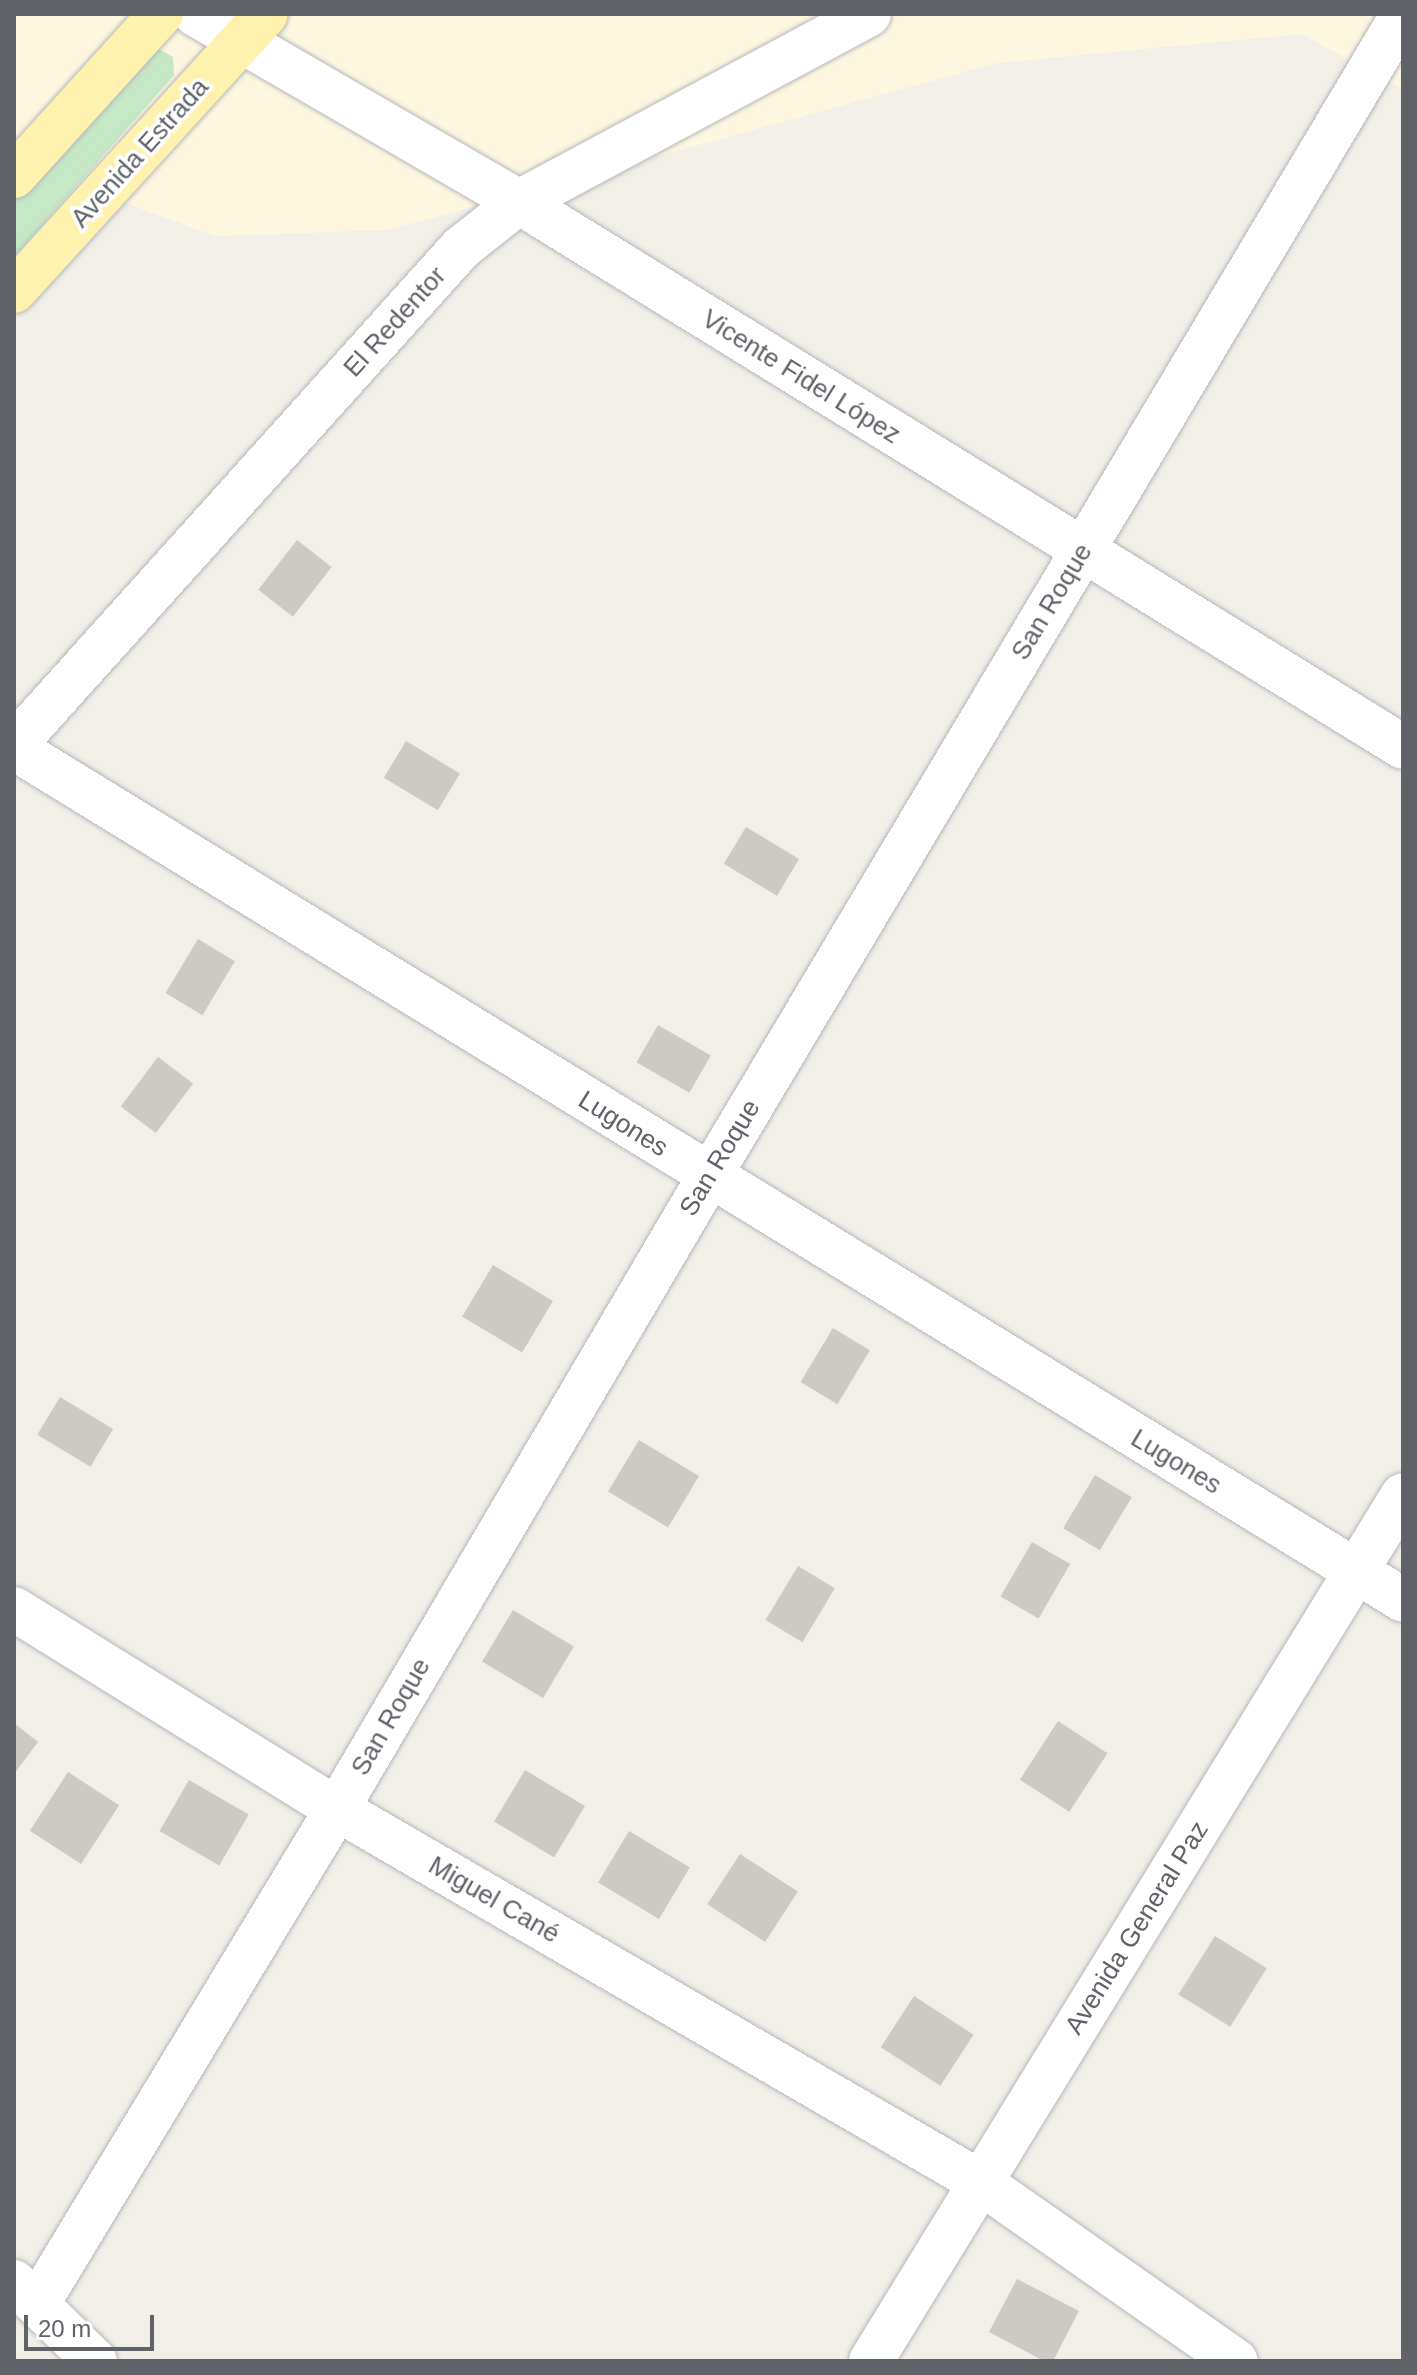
<!DOCTYPE html>
<meta charset="utf-8">
<style>
body{margin:0}
#map{position:relative;width:1417px;height:2375px;overflow:hidden;background:#f1efe8;font-family:Helvetica,sans-serif}
div>[style]{position:absolute}
[style*='--x']{left:calc(var(--x)*1px);top:calc(var(--y)*1px);width:calc(var(--w)*1px);rotate:calc(var(--a)*1deg)}
.commercial>*{inset:0;background:#fef7e0}
.green>*{inset:0;background:#c5e8c5}
.building>*{inset:0;background:#cccac5;transform-origin:0 0}
.roads{filter:drop-shadow(0 0 2px #b5b8bc) drop-shadow(0 0 2px #b5b8bc)}
.minor>*{height:44px;margin:-22px;padding:0 22px;transform-origin:22px;border-radius:22px;background:#fff}
.major>*{height:44px;margin:-22px;padding:0 22px;transform-origin:22px;border-radius:22px;background:#fff2af}
span{translate:-50% -50%;white-space:nowrap;text-align:center;line-height:1.15;-webkit-text-stroke:7px #fff;paint-order:stroke}
.street-label{font-size:26px;color:#5f6368}
.frame{position:absolute;inset:0;border:16px solid #5f6368;pointer-events:none}
.scale{position:absolute;left:24px;top:2315px;width:130px;height:36px;box-sizing:border-box;border:4px solid #5f6368;border-top:0;padding-left:10px;font-size:24px;line-height:28px;white-space:nowrap;color:#5f6368;-webkit-text-stroke:6px #fff;paint-order:stroke}
</style>
<div id="map">
<div class="commercial">
<div style="clip-path:polygon(14px 14px,1403px 14px,1403px 89px,1302px 34px,997px 63px,388px 230px,215px 236px,14px 162px)"></div>
</div>
<div class="green">
<div style="clip-path:polygon(157px 48px,173px 57px,174px 75px,14px 257px,14px 199px,145px 51px)"></div>
</div>
<div class="building">
<div style="left:297px;top:540px;width:44px;height:63px;rotate:38deg"></div>
<div style="left:406px;top:741px;width:63px;height:43px;rotate:31deg"></div>
<div style="left:746px;top:827px;width:62px;height:43px;rotate:31deg"></div>
<div style="left:198px;top:939px;width:43px;height:63px;rotate:31deg"></div>
<div style="left:658px;top:1025px;width:61px;height:43px;rotate:30deg"></div>
<div style="left:158px;top:1057px;width:44px;height:62px;rotate:37deg"></div>
<div style="left:493px;top:1265px;width:70px;height:60px;rotate:31deg"></div>
<div style="left:833px;top:1328px;width:43px;height:63px;rotate:31deg"></div>
<div style="left:60px;top:1397px;width:62px;height:44px;rotate:31deg"></div>
<div style="left:639px;top:1440px;width:70px;height:60px;rotate:31deg"></div>
<div style="left:1095px;top:1475px;width:43px;height:62px;rotate:31deg"></div>
<div style="left:1032px;top:1542px;width:44px;height:63px;rotate:30deg"></div>
<div style="left:798px;top:1566px;width:43px;height:63px;rotate:31deg"></div>
<div style="left:513px;top:1610px;width:71px;height:60px;rotate:31deg"></div>
<div style="left:1058px;top:1721px;width:59px;height:70px;rotate:33deg"></div>
<div style="clip-path:polygon(14px 1723px,38px 1742px,14px 1774px)"></div>
<div style="left:525px;top:1770px;width:70px;height:60px;rotate:31deg"></div>
<div style="left:68px;top:1772px;width:61px;height:70px;rotate:33deg"></div>
<div style="left:189px;top:1780px;width:69px;height:59px;rotate:30deg"></div>
<div style="left:629px;top:1831px;width:71px;height:60px;rotate:31deg"></div>
<div style="left:740px;top:1854px;width:69px;height:60px;rotate:33deg"></div>
<div style="left:1215px;top:1936px;width:61px;height:69px;rotate:32deg"></div>
<div style="left:914px;top:1996px;width:71px;height:61px;rotate:33deg"></div>
<div style="clip-path:polygon(1017px 2279px,1079px 2311px,1053px 2361px,1044px 2361px,989px 2332px)"></div>
</div>
<div class="roads">
<div class="minor">
<div style="--x:195;--y:14;--w:375;--a:30.1"></div>
<div style="--x:519;--y:202;--w:1038;--a:31.65"></div>
<div style="--x:14;--y:745;--w:668;--a:-48.03"></div>
<div style="--x:461;--y:248;--w:74;--a:-38.4"></div>
<div style="--x:519;--y:202;--w:397;--a:-28.2"></div>
<div style="--x:14;--y:748;--w:1629;--a:31.52"></div>
<div style="--x:14;--y:1609;--w:380;--a:31.8"></div>
<div style="--x:337;--y:1809;--w:743;--a:30.12"></div>
<div style="--x:980;--y:2182;--w:312;--a:35"></div>
<div style="--x:14;--y:2282;--w:113;--a:44.3"></div>
<div style="--x:38;--y:2303;--w:577;--a:-58.82"></div>
<div style="--x:337;--y:1809;--w:733;--a:-59.52"></div>
<div style="--x:709;--y:1177;--w:1354;--a:-59.17"></div>
<div style="--x:871;--y:2361;--w:1016;--a:-58.44"></div>
</div>
<div class="major">
<div style="--x:14;--y:176;--w:219;--a:-47.8"></div>
<div style="--x:14;--y:291;--w:374;--a:-47.7"></div>
</div>
</div>
<div class="street-label">
<span style="left:140px;top:153px;rotate:-48deg">Avenida Estrada</span>
<span style="left:395px;top:322px;rotate:-48deg">El Redentor</span>
<span style="left:801px;top:377px;rotate:32deg">Vicente Fidel López</span>
<span style="left:1052px;top:602px;rotate:-59deg">San Roque</span>
<span style="left:623px;top:1124px;rotate:32deg">Lugones</span>
<span style="left:720px;top:1158px;rotate:-59deg">San Roque</span>
<span style="left:1176px;top:1462px;rotate:31deg">Lugones</span>
<span style="left:391px;top:1717px;rotate:-60deg">San Roque</span>
<span style="left:494px;top:1900px;rotate:30deg">Miguel Cané</span>
<span style="left:1137px;top:1928px;rotate:-58deg">Avenida General Paz</span>
</div>
<div class="frame"></div>
<div class="scale">20 m</div>
</div>
